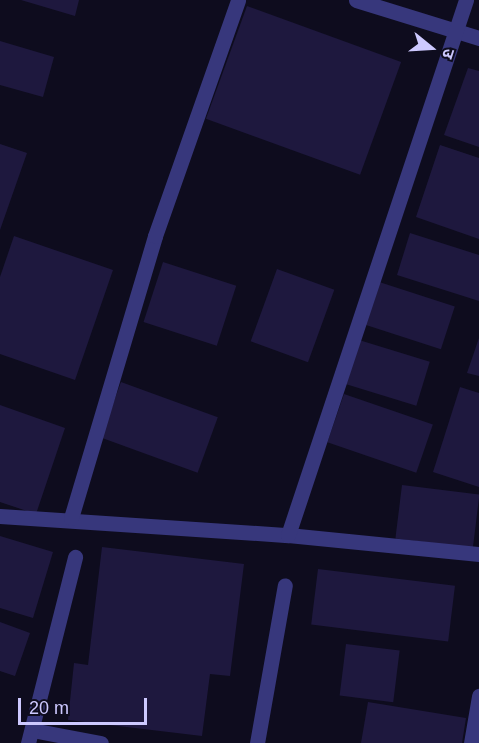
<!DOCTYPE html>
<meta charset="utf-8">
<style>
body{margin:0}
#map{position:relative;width:479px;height:743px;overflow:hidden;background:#0e0c1e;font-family:Arial,"Noto Sans Devanagari",sans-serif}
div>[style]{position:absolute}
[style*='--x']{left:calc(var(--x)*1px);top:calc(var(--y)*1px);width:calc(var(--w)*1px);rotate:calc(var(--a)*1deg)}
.building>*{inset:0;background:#1e183e;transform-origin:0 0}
.minor>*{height:15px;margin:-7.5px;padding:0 7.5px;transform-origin:7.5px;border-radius:7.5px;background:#37377c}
span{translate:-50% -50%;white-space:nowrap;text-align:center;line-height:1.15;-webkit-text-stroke:5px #0e0c1e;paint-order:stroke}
.north{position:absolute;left:401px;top:18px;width:60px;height:60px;-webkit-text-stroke:4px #0e0c1e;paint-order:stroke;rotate:108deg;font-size:16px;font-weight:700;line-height:24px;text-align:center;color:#cdc9ff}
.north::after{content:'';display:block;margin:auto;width:21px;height:27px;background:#cdc9ff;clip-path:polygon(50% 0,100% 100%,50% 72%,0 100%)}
.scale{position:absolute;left:18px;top:698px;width:129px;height:27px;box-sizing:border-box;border:3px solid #cdc9ff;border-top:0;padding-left:8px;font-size:18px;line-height:21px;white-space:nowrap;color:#cdc9ff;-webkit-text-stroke:4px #0e0c1e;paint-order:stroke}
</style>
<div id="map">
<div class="building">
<div style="clip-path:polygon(21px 0,79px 0,75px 16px)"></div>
<div style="left:247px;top:6px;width:164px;height:120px;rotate:20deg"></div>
<div style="clip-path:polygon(0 41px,54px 57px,43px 97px,0 85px)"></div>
<div style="clip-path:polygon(468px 68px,479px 71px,479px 147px,444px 135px)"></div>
<div style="clip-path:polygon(0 144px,27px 153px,0 230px)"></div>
<div style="clip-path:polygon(440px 145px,479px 158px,479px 239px,416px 217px)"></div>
<div style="clip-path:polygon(410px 233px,479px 255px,479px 301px,397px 275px)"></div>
<div style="clip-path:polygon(14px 236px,113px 270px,75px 380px,0 354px,0 277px)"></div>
<div style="left:163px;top:262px;width:77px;height:63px;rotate:18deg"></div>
<div style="left:277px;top:269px;width:61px;height:77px;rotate:20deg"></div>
<div style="left:373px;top:280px;width:86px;height:45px;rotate:18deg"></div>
<div style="clip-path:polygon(479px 338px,479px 376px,467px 373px)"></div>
<div style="left:359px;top:340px;width:74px;height:46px;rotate:17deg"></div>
<div style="left:121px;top:382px;width:103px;height:59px;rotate:20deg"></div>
<div style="clip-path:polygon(460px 387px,479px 393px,479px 487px,433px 472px)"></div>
<div style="left:344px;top:394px;width:94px;height:51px;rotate:19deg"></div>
<div style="clip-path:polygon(0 405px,65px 428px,36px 514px,0 502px)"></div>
<div style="left:402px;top:485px;width:78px;height:54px;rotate:7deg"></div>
<div style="clip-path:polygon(0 536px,53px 552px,33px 618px,0 608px)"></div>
<div style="clip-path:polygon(102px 547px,244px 564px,230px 676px,210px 674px,202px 736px,68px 720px,74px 663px,88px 665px)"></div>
<div style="left:318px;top:569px;width:138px;height:56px;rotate:7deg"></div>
<div style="clip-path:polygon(0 622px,30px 633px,15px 676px,0 671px)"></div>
<div style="left:346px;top:644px;width:54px;height:52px;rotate:7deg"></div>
<div style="clip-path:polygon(368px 702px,466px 718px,462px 743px,361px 743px)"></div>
</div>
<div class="minor">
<div style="--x:356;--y:0;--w:129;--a:17.2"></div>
<div style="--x:0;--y:516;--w:289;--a:3.8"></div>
<div style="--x:288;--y:535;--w:192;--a:5.7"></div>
<div style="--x:71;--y:518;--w:294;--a:-73.4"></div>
<div style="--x:155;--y:236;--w:250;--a:-70.6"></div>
<div style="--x:288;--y:535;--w:564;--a:-71.6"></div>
<div style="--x:32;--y:730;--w:70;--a:10.7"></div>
<div style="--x:28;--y:743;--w:192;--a:-75.8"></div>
<div style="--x:257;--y:743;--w:160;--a:-80"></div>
<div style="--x:471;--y:743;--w:48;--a:-80.3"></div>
</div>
<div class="north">उ</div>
<div class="scale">20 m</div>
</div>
